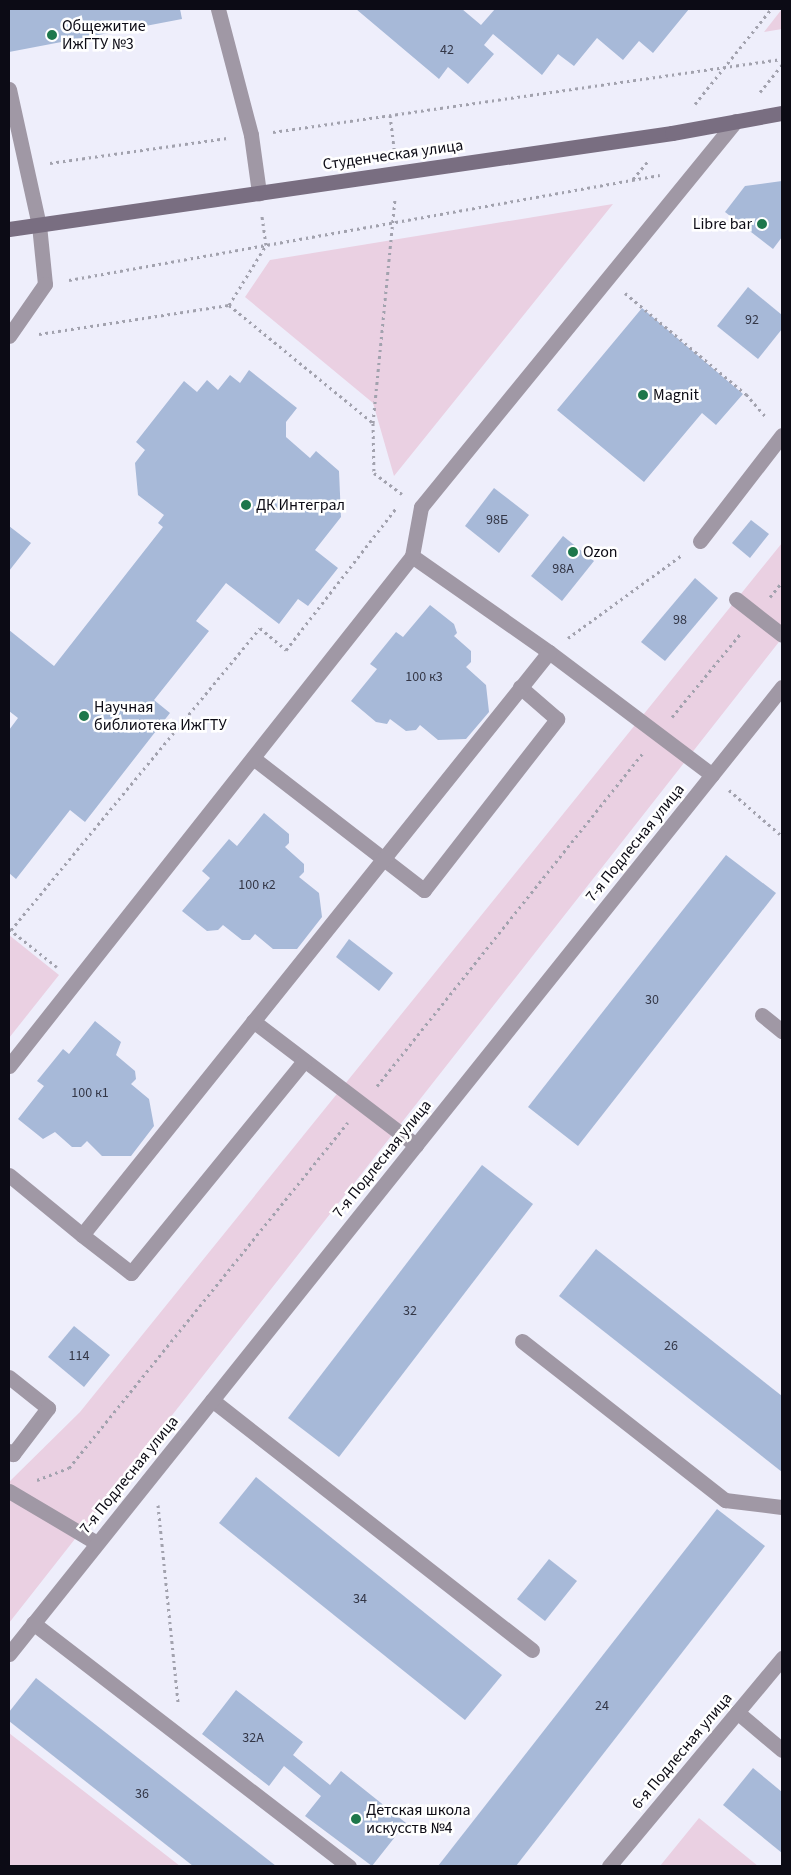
<!DOCTYPE html>
<meta charset="utf-8">
<style>
body{margin:0}
#map{position:relative;width:791px;height:1875px;overflow:hidden;background:#eeeefb;font-family:"Source Sans 3",sans-serif}
div>[style]{position:absolute}
[style*='--x']{left:calc(var(--x)*1px);top:calc(var(--y)*1px);width:calc(var(--w)*1px);rotate:calc(var(--a)*1deg)}
.green>*{inset:0;background:#ead0e2}
.building>*{inset:0;background:#a7b9d8}
.path>*{height:3px;margin-top:-1.5px;transform-origin:0;background:repeating-linear-gradient(90deg,#a2a2ae 0 2.5px,transparent 0 6.5px)}
.lane>*{height:15px;margin:-7.5px;padding:0 7.5px;transform-origin:7.5px;border-radius:7.5px;background:#a098a5}
.street>*{height:15px;margin:-7.5px;padding:0 7.5px;transform-origin:7.5px;border-radius:7.5px;background:#a098a5}
.secondary>*{height:15px;margin:-7.5px;padding:0 7.5px;transform-origin:7.5px;border-radius:7.5px;background:#796e81}
.dots>*{width:14px;height:14px;translate:-50% -50%;box-sizing:border-box;border:2px solid #fff;border-radius:50%}
span{translate:-50% -50%;white-space:nowrap;text-align:center;line-height:1.15;-webkit-text-stroke:5px #fff;paint-order:stroke}
.number-label{font-size:14px;color:#333646}
.number-label span{-webkit-text-stroke-width:0}
.poi-label{font-size:16px;color:#0c0b15}
.left{translate:0 -50%;text-align:left}
.right{translate:-100% -50%;text-align:right}
.street-label{font-size:16px;color:#0c0b15}
.frame{position:absolute;inset:0;border:10px solid #0c0b15;pointer-events:none}
</style>
<div id="map">
<div class="green">
<i style="clip-path:polygon(782px 9px,782px 29px,764px 32px)"></i>
<i style="clip-path:polygon(613px 204px,394px 476px,373px 403px,245px 297px,270px 260px)"></i>
<i style="clip-path:polygon(782px 543px,782px 638px,9px 1623px,9px 1482px,80px 1412px)"></i>
<i style="clip-path:polygon(9px 935px,59px 975px,9px 1038px)"></i>
<i style="clip-path:polygon(9px 1733px,180px 1866px,9px 1866px)"></i>
<i style="clip-path:polygon(699px 1818px,758px 1866px,660px 1866px)"></i>
</div>
<div class="building">
<i style="clip-path:polygon(9px 9px,180px 9px,182px 19px,9px 52px)"></i>
<i style="clip-path:polygon(356px 9px,462px 9px,481px 25px,495px 9px,689px 9px,653px 53px,639px 41px,623px 60px,597px 38px,574px 66px,558px 54px,542px 75px,493px 34px,484px 45px,494px 54px,468px 84px,448px 67px,439px 79px)"></i>
<i style="clip-path:polygon(782px 181px,782px 237px,773px 249px,725px 212px,745px 186px)"></i>
<i style="clip-path:polygon(748px 287px,782px 315px,782px 329px,758px 359px,717px 326px)"></i>
<i style="clip-path:polygon(642px 308px,743px 394px,716px 425px,702px 413px,644px 482px,557px 410px)"></i>
<i style="clip-path:polygon(249px 370px,297px 408px,286px 422px,286px 437px,310px 458px,316px 451px,339px 471px,341px 517px,315px 550px,338px 568px,308px 606px,298px 599px,279px 624px,226px 583px,196px 621px,209px 631px,154px 700px,170px 713px,85px 822px,70px 810px,16px 879px,9px 873px,9px 730px,18px 718px,9px 711px,9px 630px,54px 666px,163px 527px,158px 523px,164px 515px,138px 495px,135px 463px,145px 450px,136px 442px,184px 381px,197px 392px,207px 380px,218px 390px,230px 375px,240px 383px)"></i>
<i style="clip-path:polygon(494px 488px,529px 515px,499px 553px,465px 526px)"></i>
<i style="clip-path:polygon(751px 520px,769px 534px,750px 558px,732px 543px)"></i>
<i style="clip-path:polygon(9px 526px,31px 543px,9px 571px)"></i>
<i style="clip-path:polygon(563px 536px,594px 561px,562px 601px,531px 576px)"></i>
<i style="clip-path:polygon(695px 578px,718px 598px,665px 661px,641px 642px)"></i>
<i style="clip-path:polygon(430px 605px,454px 624px,457px 633px,454px 636px,471px 651px,471px 662px,466px 667px,486px 685px,489px 712px,466px 739px,438px 740px,420px 725px,416px 730px,406px 731px,390px 719px,387px 724px,376px 722px,351px 701px,377px 669px,370px 664px,396px 632px,403px 637px)"></i>
<i style="clip-path:polygon(264px 813px,289px 834px,289px 843px,285px 847px,304px 864px,304px 872px,299px 877px,319px 893px,322px 917px,297px 949px,273px 949px,255px 934px,250px 940px,242px 940px,223px 925px,218px 930px,207px 931px,182px 911px,210px 878px,202px 871px,229px 839px,237px 846px)"></i>
<i style="clip-path:polygon(726px 855px,776px 893px,578px 1146px,528px 1107px)"></i>
<i style="clip-path:polygon(349px 939px,393px 973px,379px 991px,336px 957px)"></i>
<i style="clip-path:polygon(95px 1021px,121px 1042px,116px 1055px,135px 1071px,136px 1079px,131px 1084px,149px 1099px,154px 1126px,131px 1156px,102px 1156px,87px 1141px,81px 1147px,72px 1147px,55px 1132px,43px 1139px,18px 1119px,44px 1086px,37px 1081px,63px 1049px,69px 1054px)"></i>
<i style="clip-path:polygon(482px 1165px,533px 1204px,339px 1457px,288px 1418px)"></i>
<i style="clip-path:polygon(596px 1249px,782px 1396px,782px 1472px,559px 1296px)"></i>
<i style="clip-path:polygon(74px 1326px,110px 1355px,84px 1387px,48px 1357px)"></i>
<i style="clip-path:polygon(256px 1477px,502px 1675px,465px 1720px,219px 1523px)"></i>
<i style="clip-path:polygon(717px 1509px,765px 1546px,516px 1866px,438px 1866px)"></i>
<i style="clip-path:polygon(549px 1559px,577px 1581px,545px 1621px,517px 1599px)"></i>
<i style="clip-path:polygon(36px 1678px,276px 1866px,193px 1866px,9px 1721px,9px 1712px)"></i>
<i style="clip-path:polygon(236px 1690px,303px 1742px,293px 1755px,330px 1785px,341px 1771px,406px 1823px,372px 1866px,305px 1816px,321px 1796px,284px 1766px,269px 1786px,202px 1734px)"></i>
<i style="clip-path:polygon(753px 1768px,782px 1792px,782px 1853px,723px 1805px)"></i>
</div>
<div class="path">
<i style="--x:760;--y:92;--w:35;--a:-51"></i>
<i style="--x:695;--y:104;--w:122;--a:-51.3"></i>
<i style="--x:390;--y:115;--w:34;--a:83"></i>
<i style="--x:273;--y:132;--w:514;--a:-8.16"></i>
<i style="--x:50;--y:163;--w:179;--a:-8"></i>
<i style="--x:633;--y:179;--w:23;--a:-50"></i>
<i style="--x:69;--y:280;--w:600;--a:-10.07"></i>
<i style="--x:625;--y:293;--w:158;--a:39.9"></i>
<i style="--x:746;--y:394;--w:30;--a:49"></i>
<i style="--x:229;--y:305;--w:70;--a:-58.3"></i>
<i style="--x:266;--y:245;--w:29;--a:-98"></i>
<i style="--x:39;--y:334;--w:192;--a:-8.7"></i>
<i style="--x:229;--y:305;--w:186;--a:39.3"></i>
<i style="--x:373;--y:423;--w:50;--a:88.9"></i>
<i style="--x:374;--y:473;--w:35;--a:37"></i>
<i style="--x:373;--y:423;--w:226;--a:-84.4"></i>
<i style="--x:770;--y:597;--w:19;--a:-51"></i>
<i style="--x:568;--y:638;--w:141;--a:-36.1"></i>
<i style="--x:672;--y:717;--w:109;--a:-50.6"></i>
<i style="--x:729;--y:790;--w:70;--a:41"></i>
<i style="--x:9;--y:929;--w:61;--a:38.4"></i>
<i style="--x:11;--y:930;--w:391;--a:-50.5"></i>
<i style="--x:260;--y:628;--w:34;--a:40"></i>
<i style="--x:286;--y:650;--w:180;--a:-52.2"></i>
<i style="--x:377;--y:1086;--w:426;--a:-51.4"></i>
<i style="--x:37;--y:1480;--w:34;--a:-21"></i>
<i style="--x:69;--y:1468;--w:444;--a:-51.1"></i>
<i style="--x:158;--y:1505;--w:199;--a:84.2"></i>
</div>
<div class="lane">
<i style="--x:218;--y:9;--w:130;--a:75.3"></i>
<i style="--x:251;--y:135;--w:59;--a:82.1"></i>
<i style="--x:9;--y:89;--w:139;--a:77.6"></i>
<i style="--x:39;--y:225;--w:59;--a:84.2"></i>
<i style="--x:45;--y:284;--w:63;--a:124.7"></i>
<i style="--x:700;--y:541;--w:134;--a:-52.3"></i>
<i style="--x:412;--y:556;--w:167;--a:35"></i>
<i style="--x:549;--y:652;--w:204;--a:37"></i>
<i style="--x:736;--y:599;--w:58;--a:38"></i>
<i style="--x:253;--y:758;--w:216;--a:37.7"></i>
<i style="--x:424;--y:890;--w:217;--a:-52.1"></i>
<i style="--x:557;--y:719;--w:49;--a:-139.1"></i>
<i style="--x:762;--y:1015;--w:26;--a:39"></i>
<i style="--x:253;--y:1021;--w:205;--a:37.3"></i>
<i style="--x:9;--y:1066;--w:650;--a:-51.68"></i>
<i style="--x:412;--y:556;--w:50;--a:-79.6"></i>
<i style="--x:421;--y:507;--w:498;--a:-50.8"></i>
<i style="--x:9;--y:1175;--w:94;--a:39.4"></i>
<i style="--x:82;--y:1235;--w:747;--a:-51.3"></i>
<i style="--x:82;--y:1235;--w:62;--a:37.8"></i>
<i style="--x:131;--y:1273;--w:274;--a:-50.8"></i>
<i style="--x:522;--y:1341;--w:258;--a:38.1"></i>
<i style="--x:725;--y:1500;--w:57;--a:7"></i>
<i style="--x:9;--y:1377;--w:50;--a:38.5"></i>
<i style="--x:48;--y:1408;--w:58;--a:127.3"></i>
<i style="--x:13;--y:1454;--w:5;--a:-143"></i>
<i style="--x:212;--y:1400;--w:406;--a:38"></i>
<i style="--x:9;--y:1491;--w:102;--a:30.6"></i>
<i style="--x:33;--y:1623;--w:399;--a:37.6"></i>
<i style="--x:737;--y:1712;--w:59;--a:40.2"></i>
</div>
<div class="street">
<i style="--x:9;--y:1654;--w:1238;--a:-51.36"></i>
<i style="--x:609;--y:1866;--w:271;--a:-50.2"></i>
</div>
<div class="secondary">
<i style="--x:9;--y:229;--w:670;--a:-8.24"></i>
<i style="--x:672;--y:133;--w:112;--a:-10.3"></i>
</div>
<div class="dots">
<i style="left:52px;top:35px;background:#1e774b"></i>
<i style="left:762px;top:224px;background:#1e774b"></i>
<i style="left:643px;top:395px;background:#1e774b"></i>
<i style="left:246px;top:505px;background:#1e774b"></i>
<i style="left:573px;top:552px;background:#1e774b"></i>
<i style="left:84px;top:716px;background:#1e774b"></i>
<i style="left:356px;top:1819px;background:#1e774b"></i>
</div>
<div class="number-label">
<span style="left:447px;top:50px">42</span>
<span style="left:752px;top:320px">92</span>
<span style="left:497px;top:520px">98Б</span>
<span style="left:563px;top:569px">98А</span>
<span style="left:680px;top:620px">98</span>
<span style="left:424px;top:677px">100 к3</span>
<span style="left:257px;top:885px">100 к2</span>
<span style="left:652px;top:1000px">30</span>
<span style="left:90px;top:1093px">100 к1</span>
<span style="left:410px;top:1311px">32</span>
<span style="left:671px;top:1346px">26</span>
<span style="left:79px;top:1356px">114</span>
<span style="left:360px;top:1599px">34</span>
<span style="left:602px;top:1706px">24</span>
<span style="left:253px;top:1738px">32А</span>
<span style="left:142px;top:1794px">36</span>
</div>
<div class="poi-label">
<span class="left" style="left:62px;top:35px">Общежитие<br>ИжГТУ №3</span>
<span class="right" style="left:752px;top:224px">Libre bar</span>
<span class="left" style="left:653px;top:395px">Magnit</span>
<span class="left" style="left:256px;top:505px">ДК Интеграл</span>
<span class="left" style="left:583px;top:552px">Ozon</span>
<span class="left" style="left:94px;top:716px">Научная<br>библиотека ИжГТУ</span>
<span class="left" style="left:366px;top:1819px">Детская школа<br>искусств №4</span>
</div>
<div class="street-label">
<span style="left:393px;top:155px;rotate:-8deg">Студенческая улица</span>
<span style="left:635px;top:843px;rotate:-51deg">7-я Подлесная улица</span>
<span style="left:382px;top:1159px;rotate:-51deg">7-я Подлесная улица</span>
<span style="left:129px;top:1475px;rotate:-51deg">7-я Подлесная улица</span>
<span style="left:682px;top:1751px;rotate:-50deg">6-я Подлесная улица</span>
</div>
<div class="frame"></div>
</div>
